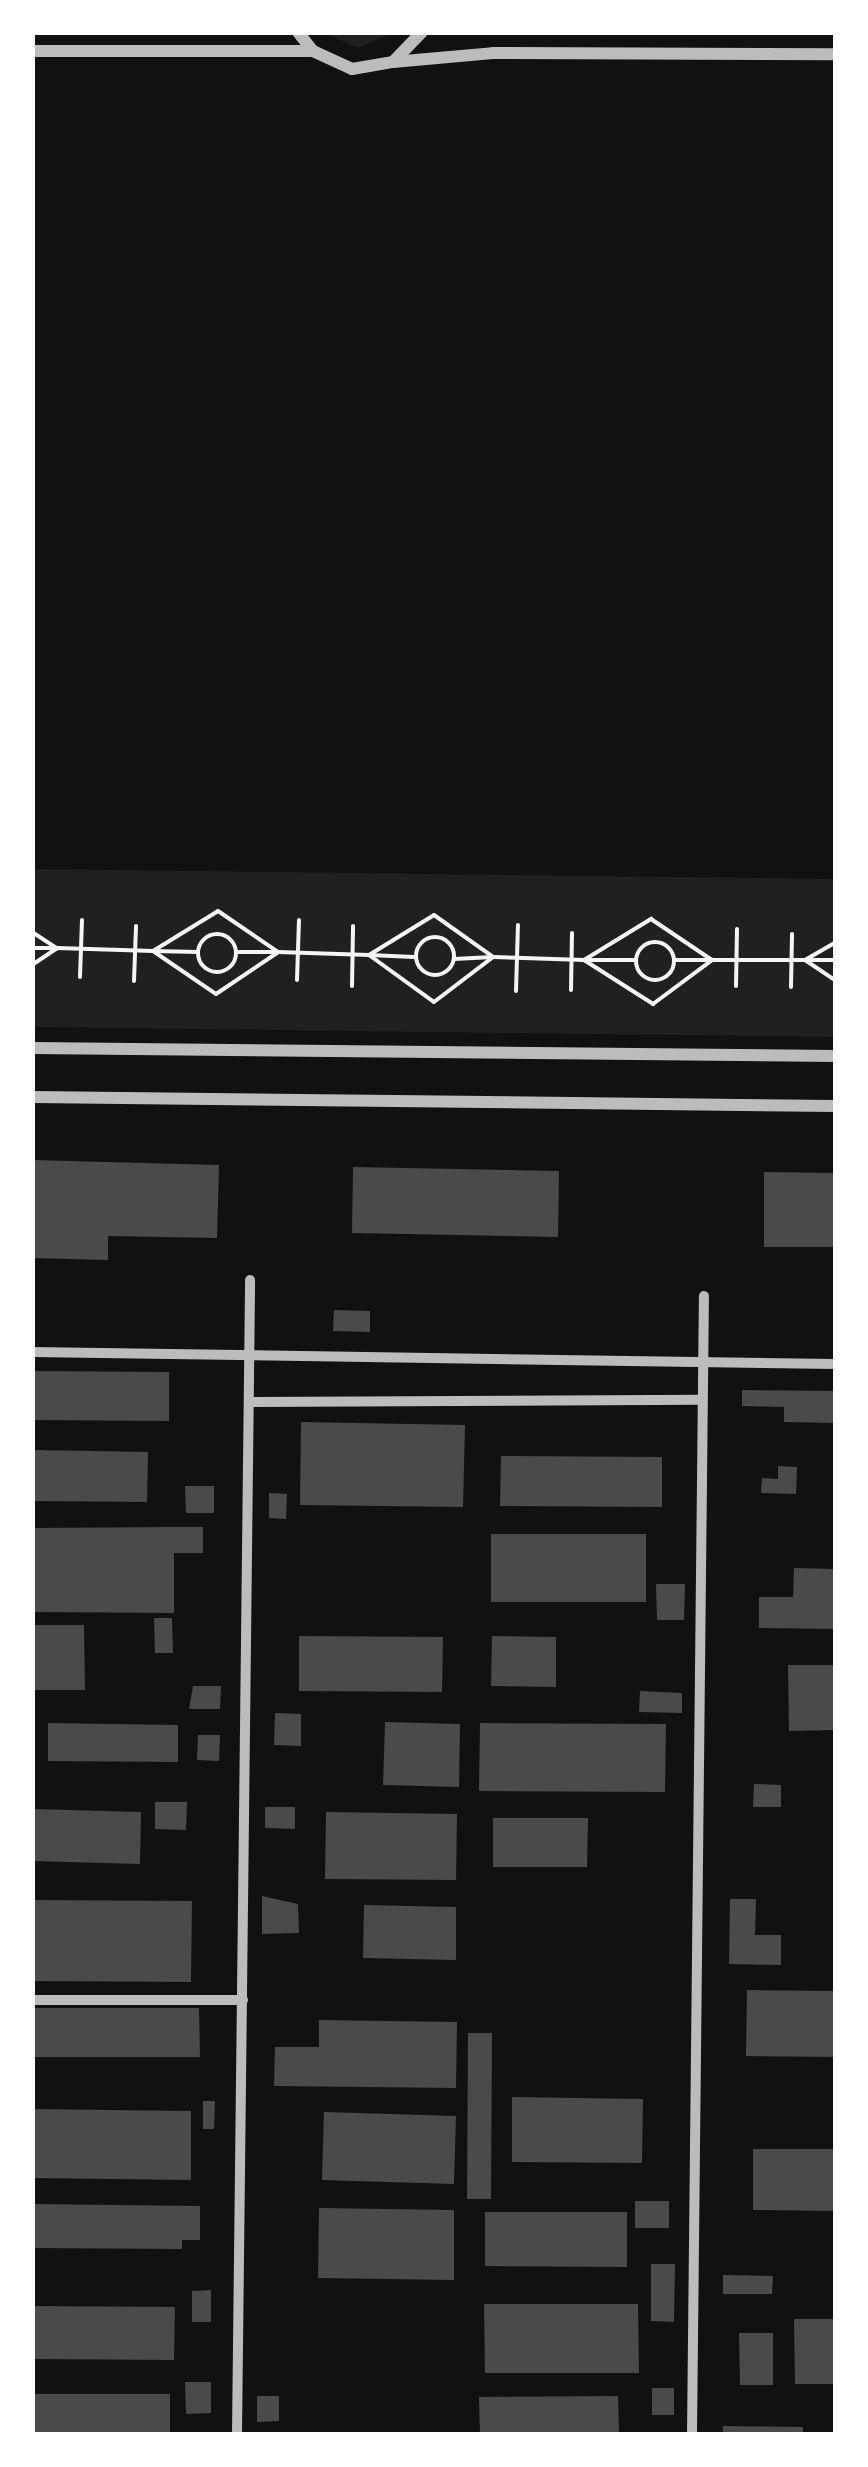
<!DOCTYPE html>
<style>
body{margin:0}
#map{position:relative;width:868px;height:2467px;overflow:hidden;background:#111;font-family:Poppins,sans-serif}
div>[style]{position:absolute}
[style*='--x']{left:calc(var(--x)*1px);top:calc(var(--y)*1px);width:calc(var(--w)*1px);rotate:calc(var(--a)*1deg)}
.green>*{inset:0;background:#202020}
.building>*{inset:0;background:#4a4a4a}
.path>*{height:4px;margin:-2px;padding:0 2px;transform-origin:2px;border-radius:2px;background:#f5f5f5}
.path>.ring{margin:-2px;padding:0;box-sizing:content-box;background:none;border:4px solid #f5f5f5;border-radius:50%}
.minor>*{height:10px;margin:-5px;padding:0 5px;transform-origin:5px;border-radius:5px;background:#bcbcbc}
.tertiary>*{height:12px;margin:-6px;padding:0 6px;transform-origin:6px;border-radius:6px;background:#bcbcbc}
span{translate:-50% -50%;white-space:nowrap;text-align:center;line-height:1.15;-webkit-text-stroke:8px #fff;paint-order:stroke}
.frame{position:absolute;inset:0;border:35px solid #fff;pointer-events:none}
</style>
<div id="map">
<div class="green">
<i style="clip-path:polygon(325px 33px,392px 33px,358px 48px)"></i>
<i style="clip-path:polygon(33px 869px,835px 879px,835px 1037px,33px 1027px)"></i>
</div>
<div class="building">
<i style="clip-path:polygon(32px 1160px,219px 1165px,217px 1238px,108px 1236px,108px 1260px,32px 1258px)"></i>
<i style="clip-path:polygon(353px 1167px,559px 1171px,558px 1237px,352px 1233px)"></i>
<i style="clip-path:polygon(764px 1172px,836px 1173px,836px 1247px,764px 1247px)"></i>
<i style="clip-path:polygon(334px 1310px,370px 1311px,370px 1332px,333px 1331px)"></i>
<i style="clip-path:polygon(32px 1371px,169px 1372px,169px 1421px,32px 1420px)"></i>
<i style="clip-path:polygon(742px 1390px,836px 1391px,836px 1423px,784px 1422px,784px 1407px,742px 1406px)"></i>
<i style="clip-path:polygon(301px 1422px,465px 1425px,463px 1507px,300px 1505px)"></i>
<i style="clip-path:polygon(35px 1450px,148px 1452px,147px 1502px,35px 1501px)"></i>
<i style="clip-path:polygon(501px 1456px,662px 1457px,662px 1507px,500px 1506px)"></i>
<i style="clip-path:polygon(778px 1466px,797px 1467px,796px 1494px,761px 1493px,762px 1478px,778px 1479px)"></i>
<i style="clip-path:polygon(185px 1486px,214px 1486px,214px 1513px,186px 1513px)"></i>
<i style="clip-path:polygon(269px 1493px,287px 1494px,286px 1519px,269px 1518px)"></i>
<i style="clip-path:polygon(174px 1527px,203px 1527px,203px 1553px,174px 1553px,174px 1613px,32px 1612px,32px 1528px)"></i>
<i style="clip-path:polygon(491px 1534px,646px 1534px,646px 1602px,491px 1602px)"></i>
<i style="clip-path:polygon(794px 1568px,836px 1569px,836px 1629px,759px 1628px,759px 1597px,793px 1597px)"></i>
<i style="clip-path:polygon(656px 1584px,685px 1584px,684px 1620px,657px 1620px)"></i>
<i style="clip-path:polygon(154px 1618px,172px 1618px,173px 1653px,155px 1653px)"></i>
<i style="clip-path:polygon(32px 1625px,84px 1625px,85px 1690px,32px 1690px)"></i>
<i style="clip-path:polygon(299px 1636px,443px 1637px,442px 1692px,299px 1691px)"></i>
<i style="clip-path:polygon(492px 1636px,556px 1637px,556px 1687px,491px 1686px)"></i>
<i style="clip-path:polygon(788px 1665px,836px 1665px,836px 1730px,789px 1731px)"></i>
<i style="clip-path:polygon(193px 1686px,221px 1686px,220px 1709px,189px 1709px)"></i>
<i style="clip-path:polygon(640px 1691px,682px 1693px,682px 1713px,639px 1712px)"></i>
<i style="clip-path:polygon(275px 1713px,301px 1714px,301px 1746px,274px 1745px)"></i>
<i style="clip-path:polygon(385px 1722px,460px 1724px,459px 1787px,383px 1785px)"></i>
<i style="clip-path:polygon(48px 1723px,178px 1725px,178px 1762px,48px 1761px)"></i>
<i style="clip-path:polygon(480px 1723px,666px 1724px,665px 1792px,479px 1791px)"></i>
<i style="clip-path:polygon(198px 1735px,220px 1735px,219px 1761px,197px 1760px)"></i>
<i style="clip-path:polygon(754px 1784px,781px 1785px,781px 1807px,753px 1807px)"></i>
<i style="clip-path:polygon(155px 1802px,187px 1802px,186px 1830px,155px 1829px)"></i>
<i style="clip-path:polygon(265px 1807px,295px 1807px,295px 1829px,265px 1828px)"></i>
<i style="clip-path:polygon(32px 1809px,141px 1812px,140px 1864px,32px 1861px)"></i>
<i style="clip-path:polygon(326px 1812px,457px 1814px,456px 1880px,325px 1879px)"></i>
<i style="clip-path:polygon(493px 1818px,588px 1818px,587px 1867px,493px 1867px)"></i>
<i style="clip-path:polygon(262px 1896px,298px 1904px,299px 1933px,262px 1934px)"></i>
<i style="clip-path:polygon(730px 1899px,756px 1899px,755px 1935px,781px 1935px,781px 1965px,729px 1964px)"></i>
<i style="clip-path:polygon(32px 1900px,192px 1901px,191px 1982px,32px 1981px)"></i>
<i style="clip-path:polygon(364px 1905px,456px 1907px,456px 1960px,363px 1958px)"></i>
<i style="clip-path:polygon(747px 1990px,836px 1991px,836px 2057px,746px 2056px)"></i>
<i style="clip-path:polygon(32px 2008px,199px 2008px,200px 2057px,32px 2057px)"></i>
<i style="clip-path:polygon(319px 2020px,457px 2022px,456px 2088px,274px 2086px,275px 2047px,319px 2047px)"></i>
<i style="clip-path:polygon(468px 2033px,492px 2033px,491px 2199px,467px 2199px)"></i>
<i style="clip-path:polygon(512px 2097px,643px 2099px,642px 2163px,512px 2162px)"></i>
<i style="clip-path:polygon(203px 2101px,215px 2101px,214px 2129px,203px 2129px)"></i>
<i style="clip-path:polygon(32px 2109px,191px 2111px,191px 2180px,32px 2178px)"></i>
<i style="clip-path:polygon(324px 2112px,456px 2116px,454px 2184px,322px 2180px)"></i>
<i style="clip-path:polygon(753px 2149px,836px 2149px,836px 2211px,753px 2210px)"></i>
<i style="clip-path:polygon(635px 2201px,669px 2201px,669px 2228px,635px 2228px)"></i>
<i style="clip-path:polygon(32px 2204px,200px 2206px,200px 2240px,182px 2240px,182px 2249px,32px 2248px)"></i>
<i style="clip-path:polygon(319px 2208px,454px 2210px,454px 2280px,318px 2278px)"></i>
<i style="clip-path:polygon(485px 2212px,627px 2212px,627px 2267px,485px 2266px)"></i>
<i style="clip-path:polygon(651px 2264px,675px 2264px,674px 2322px,651px 2321px)"></i>
<i style="clip-path:polygon(723px 2275px,773px 2276px,772px 2294px,723px 2294px)"></i>
<i style="clip-path:polygon(211px 2290px,211px 2322px,192px 2322px,192px 2291px)"></i>
<i style="clip-path:polygon(484px 2304px,638px 2304px,639px 2373px,485px 2373px)"></i>
<i style="clip-path:polygon(32px 2306px,175px 2307px,174px 2360px,32px 2359px)"></i>
<i style="clip-path:polygon(794px 2319px,836px 2319px,836px 2384px,795px 2384px)"></i>
<i style="clip-path:polygon(739px 2333px,773px 2333px,773px 2385px,740px 2385px)"></i>
<i style="clip-path:polygon(185px 2382px,211px 2382px,211px 2413px,186px 2414px)"></i>
<i style="clip-path:polygon(652px 2388px,674px 2388px,674px 2415px,652px 2415px)"></i>
<i style="clip-path:polygon(32px 2394px,170px 2394px,170px 2434px,32px 2434px)"></i>
<i style="clip-path:polygon(257px 2396px,279px 2396px,279px 2421px,257px 2422px)"></i>
<i style="clip-path:polygon(618px 2396px,619px 2434px,480px 2434px,479px 2397px)"></i>
<i style="clip-path:polygon(723px 2426px,803px 2427px,803px 2434px,723px 2434px)"></i>
</div>
<div class="path">
<i style="--x:32;--y:932;--w:30;--a:33"></i>
<i style="--x:57;--y:948;--w:96;--a:1.8"></i>
<i style="--x:153;--y:951;--w:76;--a:-31.6"></i>
<i style="--x:218;--y:911;--w:73;--a:34.3"></i>
<i style="--x:278;--y:952;--w:91;--a:1.9"></i>
<i style="--x:369;--y:955;--w:76;--a:-31.6"></i>
<i style="--x:434;--y:915;--w:72;--a:35.4"></i>
<i style="--x:493;--y:957;--w:91;--a:1.9"></i>
<i style="--x:584;--y:960;--w:79;--a:-31.5"></i>
<i style="--x:651;--y:919;--w:73;--a:33.9"></i>
<i style="--x:712;--y:960;--w:93;--a:0"></i>
<i style="--x:805;--y:960;--w:36;--a:-30"></i>
<i class="ring" style="left:198px;top:934px;width:34px;height:34px"></i>
<i class="ring" style="left:416px;top:937px;width:34px;height:34px"></i>
<i class="ring" style="left:636px;top:942px;width:34px;height:34px"></i>
<i style="--x:32;--y:948;--w:25;--a:0"></i>
<i style="--x:153;--y:951;--w:76;--a:34.3"></i>
<i style="--x:216;--y:994;--w:73;--a:-33.9"></i>
<i style="--x:153;--y:951;--w:45;--a:1.3"></i>
<i style="--x:237;--y:952;--w:40;--a:0"></i>
<i style="--x:369;--y:955;--w:80;--a:35.9"></i>
<i style="--x:434;--y:1002;--w:74;--a:-37.3"></i>
<i style="--x:369;--y:955;--w:45;--a:2.5"></i>
<i style="--x:454;--y:959;--w:39;--a:-3"></i>
<i style="--x:584;--y:960;--w:82;--a:32.5"></i>
<i style="--x:653;--y:1004;--w:74;--a:-36.7"></i>
<i style="--x:584;--y:960;--w:51;--a:0"></i>
<i style="--x:674;--y:960;--w:35;--a:0"></i>
<i style="--x:805;--y:960;--w:37;--a:34"></i>
<i style="--x:805;--y:960;--w:31;--a:0"></i>
<i style="--x:32;--y:965;--w:30;--a:-34"></i>
<i style="--x:80;--y:977;--w:57;--a:-88"></i>
<i style="--x:297;--y:980;--w:60;--a:-88.1"></i>
<i style="--x:134;--y:981;--w:55;--a:-87.9"></i>
<i style="--x:352;--y:986;--w:60;--a:-89"></i>
<i style="--x:736;--y:986;--w:57;--a:-89"></i>
<i style="--x:791;--y:987;--w:53;--a:-88.9"></i>
<i style="--x:571;--y:990;--w:57;--a:-89"></i>
<i style="--x:516;--y:991;--w:66;--a:-88.3"></i>
</div>
<div class="minor">
<i style="--x:32;--y:1352;--w:804;--a:0.86"></i>
<i style="--x:249;--y:1402;--w:453;--a:-0.3"></i>
<i style="--x:32;--y:2000;--w:211;--a:0"></i>
<i style="--x:237;--y:2434;--w:1154;--a:-89.35"></i>
<i style="--x:692;--y:2434;--w:1138;--a:-89.4"></i>
</div>
<div class="tertiary">
<i style="--x:298;--y:32;--w:24;--a:52"></i>
<i style="--x:313;--y:51;--w:43;--a:24.8"></i>
<i style="--x:352;--y:69;--w:42;--a:-9.7"></i>
<i style="--x:393;--y:62;--w:42;--a:-46"></i>
<i style="--x:32;--y:51;--w:281;--a:0"></i>
<i style="--x:393;--y:62;--w:100;--a:-5.1"></i>
<i style="--x:493;--y:53;--w:343;--a:0.2"></i>
<i style="--x:32;--y:1048;--w:804;--a:0.57"></i>
<i style="--x:32;--y:1097;--w:804;--a:0.64"></i>
</div>
<div class="frame"></div>
</div>
